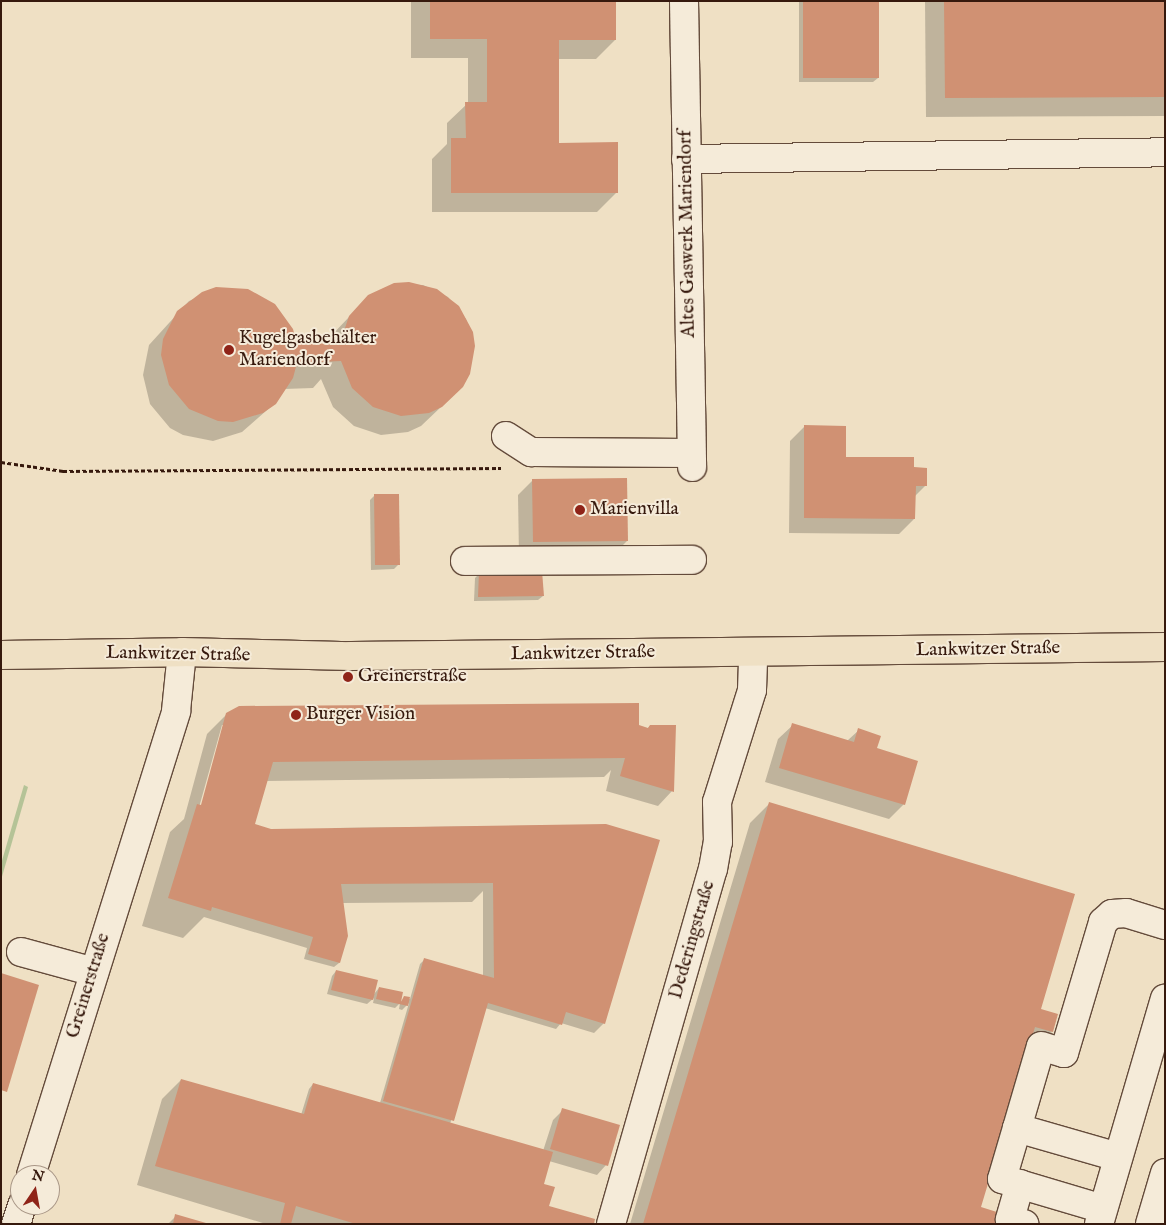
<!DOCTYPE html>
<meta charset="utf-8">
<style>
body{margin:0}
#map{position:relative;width:1166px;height:1225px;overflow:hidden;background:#efe0c4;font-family:"IM FELL English",serif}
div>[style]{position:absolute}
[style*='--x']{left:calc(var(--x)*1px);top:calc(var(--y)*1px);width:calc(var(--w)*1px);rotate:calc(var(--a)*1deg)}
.green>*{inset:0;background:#b5c397}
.shadow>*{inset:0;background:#0003}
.building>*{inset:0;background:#d09173}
.path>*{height:3px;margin-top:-1.5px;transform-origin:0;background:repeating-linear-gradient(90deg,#36190d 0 4px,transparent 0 6.5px)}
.roads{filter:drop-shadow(1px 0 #644b3b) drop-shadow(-1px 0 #644b3b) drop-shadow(0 1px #644b3b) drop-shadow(0 -1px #644b3b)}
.minor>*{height:28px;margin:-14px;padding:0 14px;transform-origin:14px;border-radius:14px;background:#f5ebd9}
.major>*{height:28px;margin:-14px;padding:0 14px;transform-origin:14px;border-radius:14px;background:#efe0c4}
.dots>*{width:14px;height:14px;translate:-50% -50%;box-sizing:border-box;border:2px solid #f5ebd9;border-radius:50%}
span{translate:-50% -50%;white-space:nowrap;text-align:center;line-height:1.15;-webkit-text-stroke:4px #f5ebd9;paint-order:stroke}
.street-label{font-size:19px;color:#36190d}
.poi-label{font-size:19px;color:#36190d}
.left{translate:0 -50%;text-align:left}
.frame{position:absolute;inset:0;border:2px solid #36190d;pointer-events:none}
.north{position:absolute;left:10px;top:1165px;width:50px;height:50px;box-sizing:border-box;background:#f5ebd9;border:1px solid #a99787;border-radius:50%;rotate:12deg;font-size:14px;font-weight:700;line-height:20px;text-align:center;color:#36190d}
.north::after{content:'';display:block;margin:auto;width:18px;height:22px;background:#8f2418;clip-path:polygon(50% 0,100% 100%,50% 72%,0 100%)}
</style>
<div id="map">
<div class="green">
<i style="clip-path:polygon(24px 785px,28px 787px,1px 880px,1px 864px)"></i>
</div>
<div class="shadow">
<i style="clip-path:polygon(411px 1px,615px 1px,615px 40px,596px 59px,558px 59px,558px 144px,617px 192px,597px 212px,432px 212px,432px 159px,447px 144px,447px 123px,468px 103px,468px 58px,411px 58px)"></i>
<i style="clip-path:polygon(799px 1px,877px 1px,878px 78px,873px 82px,799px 82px)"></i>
<i style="clip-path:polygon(925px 1px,1165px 1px,1165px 116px,926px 117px)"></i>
<i style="clip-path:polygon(395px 284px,423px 285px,448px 297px,466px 319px,474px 346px,442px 406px,421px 426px,408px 432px,381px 435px,354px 426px,333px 407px,321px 379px,313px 388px,284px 389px,275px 403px,242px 432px,213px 441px,183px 435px,170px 428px,150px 404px,143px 375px,149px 345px,189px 301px,217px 289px,294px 349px,327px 345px,330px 337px,369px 296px)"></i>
<i style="clip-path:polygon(805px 426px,845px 458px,913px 469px,926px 485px,914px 497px,914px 519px,899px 534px,789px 533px,790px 441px)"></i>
<i style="clip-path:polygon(533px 480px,627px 541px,612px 556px,519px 556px,518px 495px)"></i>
<i style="clip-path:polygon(374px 496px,399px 564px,394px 569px,371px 570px,370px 500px)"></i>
<i style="clip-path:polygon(479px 574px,543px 596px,538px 600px,474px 601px,475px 578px)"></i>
<i style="clip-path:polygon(evenodd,227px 714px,647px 729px,650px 726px,672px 791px,658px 806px,606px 791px,611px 770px,604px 777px,266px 781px,253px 824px,271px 830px,332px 830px,334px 828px,606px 825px,604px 1023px,594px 1033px,561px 1023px,556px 1029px,485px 1008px,450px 1124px,543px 1151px,553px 1120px,563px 1110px,606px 1165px,597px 1175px,549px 1161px,543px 1183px,547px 1211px,592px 1224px,266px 1224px,137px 1185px,162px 1099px,181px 1080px,301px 1115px,309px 1089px,313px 1084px,380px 1103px,409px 1003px,402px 1010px,399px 1009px,400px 1003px,395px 1008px,373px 1003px,374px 998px,367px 1004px,327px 994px,332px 976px,336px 971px,374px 994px,379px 988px,400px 1003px,405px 997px,410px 999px,420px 964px,425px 959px,483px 976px,483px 891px,472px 902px,343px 903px,339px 963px,334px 967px,304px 959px,307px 948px,204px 917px,183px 938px,142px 926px,170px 832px,184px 819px,207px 734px,227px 714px,222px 725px,224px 725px,200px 811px,198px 811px,222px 725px)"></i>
<i style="clip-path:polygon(793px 725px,847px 741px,859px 730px,904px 804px,889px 819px,765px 782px,778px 739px)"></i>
<i style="clip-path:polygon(769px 804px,1039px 1010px,1052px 1032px,1032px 1051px,1027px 1049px,980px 1208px,995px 1224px,630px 1224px,750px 823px)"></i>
<i style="clip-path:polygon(176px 1216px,204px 1224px,168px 1224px)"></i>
</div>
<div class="building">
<i style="clip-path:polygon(430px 1px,616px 1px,616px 40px,559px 40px,559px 143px,618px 142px,618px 193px,451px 193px,451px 138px,466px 138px,465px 102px,487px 102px,487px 39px,430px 39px)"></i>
<i style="clip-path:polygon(803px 1px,879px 1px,879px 78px,803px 78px)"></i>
<i style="clip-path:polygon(944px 1px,1165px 1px,1165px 97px,945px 98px)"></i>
<i style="clip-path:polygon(409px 282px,437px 289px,459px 306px,473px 332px,475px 346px,470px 374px,463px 387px,442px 407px,429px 413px,401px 416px,373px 407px,352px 388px,341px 361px,297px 363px,293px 378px,276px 404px,263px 413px,233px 422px,218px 421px,189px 409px,169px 385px,161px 355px,163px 339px,177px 311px,202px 292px,216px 287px,248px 289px,275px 304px,293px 329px,297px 344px,340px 343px,349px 316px,368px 295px,394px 283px)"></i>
<i style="clip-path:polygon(804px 425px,846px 426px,846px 457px,914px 457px,914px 467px,927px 468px,927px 486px,916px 486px,915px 519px,804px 518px)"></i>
<i style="clip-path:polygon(627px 478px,628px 541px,533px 542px,532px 479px)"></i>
<i style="clip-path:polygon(374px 494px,399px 494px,400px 565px,375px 565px)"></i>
<i style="clip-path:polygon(542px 571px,544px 596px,478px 597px,479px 572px)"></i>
<i style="clip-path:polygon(639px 703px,639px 725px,648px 728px,650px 725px,676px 725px,674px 792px,620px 776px,625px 758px,273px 762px,255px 824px,271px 829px,606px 824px,660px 840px,605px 1024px,566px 1012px,562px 1025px,488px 1003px,454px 1121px,383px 1101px,424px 958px,494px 978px,493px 883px,341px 884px,348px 936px,340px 963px,308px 954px,313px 937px,212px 907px,211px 911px,168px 898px,197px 804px,201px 805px,226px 713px,239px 706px)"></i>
<i style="clip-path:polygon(792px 723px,854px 742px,858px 728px,881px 736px,877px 748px,918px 761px,905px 805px,779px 768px)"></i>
<i style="clip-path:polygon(769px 802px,1075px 894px,1041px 1009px,1058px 1014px,1053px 1032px,1035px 1027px,981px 1207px,1000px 1213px,996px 1224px,643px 1224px)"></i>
<i style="clip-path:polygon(336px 970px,378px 980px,373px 1000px,331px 990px)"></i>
<i style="clip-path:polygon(1px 973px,39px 985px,7px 1092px,1px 1090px)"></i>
<i style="clip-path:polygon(379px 987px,403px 992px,401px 1002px,404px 996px,410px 997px,408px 1006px,376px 999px)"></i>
<i style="clip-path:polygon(181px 1079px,304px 1114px,313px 1083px,553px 1152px,544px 1184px,555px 1187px,549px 1206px,595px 1219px,594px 1224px,356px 1224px,296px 1206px,291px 1224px,280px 1224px,285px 1203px,155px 1166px)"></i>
<i style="clip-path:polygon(562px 1108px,620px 1125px,608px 1166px,550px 1149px)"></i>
<i style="clip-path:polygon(175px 1214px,206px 1223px,206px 1224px,173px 1224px)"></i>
</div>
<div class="path">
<i style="--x:1;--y:462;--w:63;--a:8.3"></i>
<i style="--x:63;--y:471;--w:438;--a:-0.4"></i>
</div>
<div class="roads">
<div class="minor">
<i style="--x:684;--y:1;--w:466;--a:89"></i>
<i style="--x:686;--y:159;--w:479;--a:-0.8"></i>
<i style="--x:506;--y:436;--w:30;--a:33"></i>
<i style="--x:531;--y:452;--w:160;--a:0.4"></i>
<i style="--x:465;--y:561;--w:227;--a:-0.3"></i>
<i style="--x:21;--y:952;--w:76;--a:15.3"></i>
<i style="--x:1017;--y:1128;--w:53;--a:106.4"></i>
<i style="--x:1002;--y:1179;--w:105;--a:16.5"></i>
<i style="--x:1118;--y:1157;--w:105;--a:-164"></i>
<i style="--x:1017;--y:1128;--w:85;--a:-73.7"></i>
<i style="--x:1041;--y:1046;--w:24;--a:17"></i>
<i style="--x:1064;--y:1053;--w:137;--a:-73.4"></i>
<i style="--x:1103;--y:922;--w:12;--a:-42"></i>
<i style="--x:1112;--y:914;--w:14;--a:-4"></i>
<i style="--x:1126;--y:913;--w:41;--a:17.1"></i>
<i style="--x:31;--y:1175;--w:486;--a:-72.6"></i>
<i style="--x:176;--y:711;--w:59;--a:-84.2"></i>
<i style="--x:1020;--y:1184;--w:37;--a:106"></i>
<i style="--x:1010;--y:1220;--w:15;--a:16"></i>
<i style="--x:16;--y:1224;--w:20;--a:-72"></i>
<i style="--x:611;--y:1224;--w:369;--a:-74"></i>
<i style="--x:713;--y:869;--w:27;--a:-80"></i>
<i style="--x:718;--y:842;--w:40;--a:-91.4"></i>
<i style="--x:717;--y:802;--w:117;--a:-72.6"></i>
<i style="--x:752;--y:690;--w:37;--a:-88"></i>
<i style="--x:1099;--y:1224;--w:235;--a:-73.7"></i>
<i style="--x:1150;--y:1224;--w:53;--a:-73.6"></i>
</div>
<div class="major">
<i style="--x:1;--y:655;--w:181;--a:-0.9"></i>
<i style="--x:182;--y:652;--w:169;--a:1.4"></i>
<i style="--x:351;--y:656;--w:814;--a:-0.63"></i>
</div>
</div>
<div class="dots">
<i style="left:229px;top:350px;background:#8f2418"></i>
<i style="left:580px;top:510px;background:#8f2418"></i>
<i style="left:348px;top:677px;background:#8f2418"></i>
<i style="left:296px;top:715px;background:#8f2418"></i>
</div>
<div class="street-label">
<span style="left:688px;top:234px;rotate:-91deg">Altes Gaswerk Mariendorf</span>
<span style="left:988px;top:650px;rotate:-1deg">Lankwitzer Straße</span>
<span style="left:583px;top:654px;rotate:-1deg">Lankwitzer Straße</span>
<span style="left:178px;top:655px;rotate:1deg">Lankwitzer Straße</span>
<span style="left:693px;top:940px;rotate:-74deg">Dederingstraße</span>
<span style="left:89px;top:986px;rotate:-73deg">Greinerstraße</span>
</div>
<div class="poi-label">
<span class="left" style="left:239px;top:350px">Kugelgasbehälter<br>Mariendorf</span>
<span class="left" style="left:590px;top:510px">Marienvilla</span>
<span class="left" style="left:358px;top:677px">Greinerstraße</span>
<span class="left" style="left:306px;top:715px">Burger Vision</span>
</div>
<div class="frame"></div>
<div class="north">N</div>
</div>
